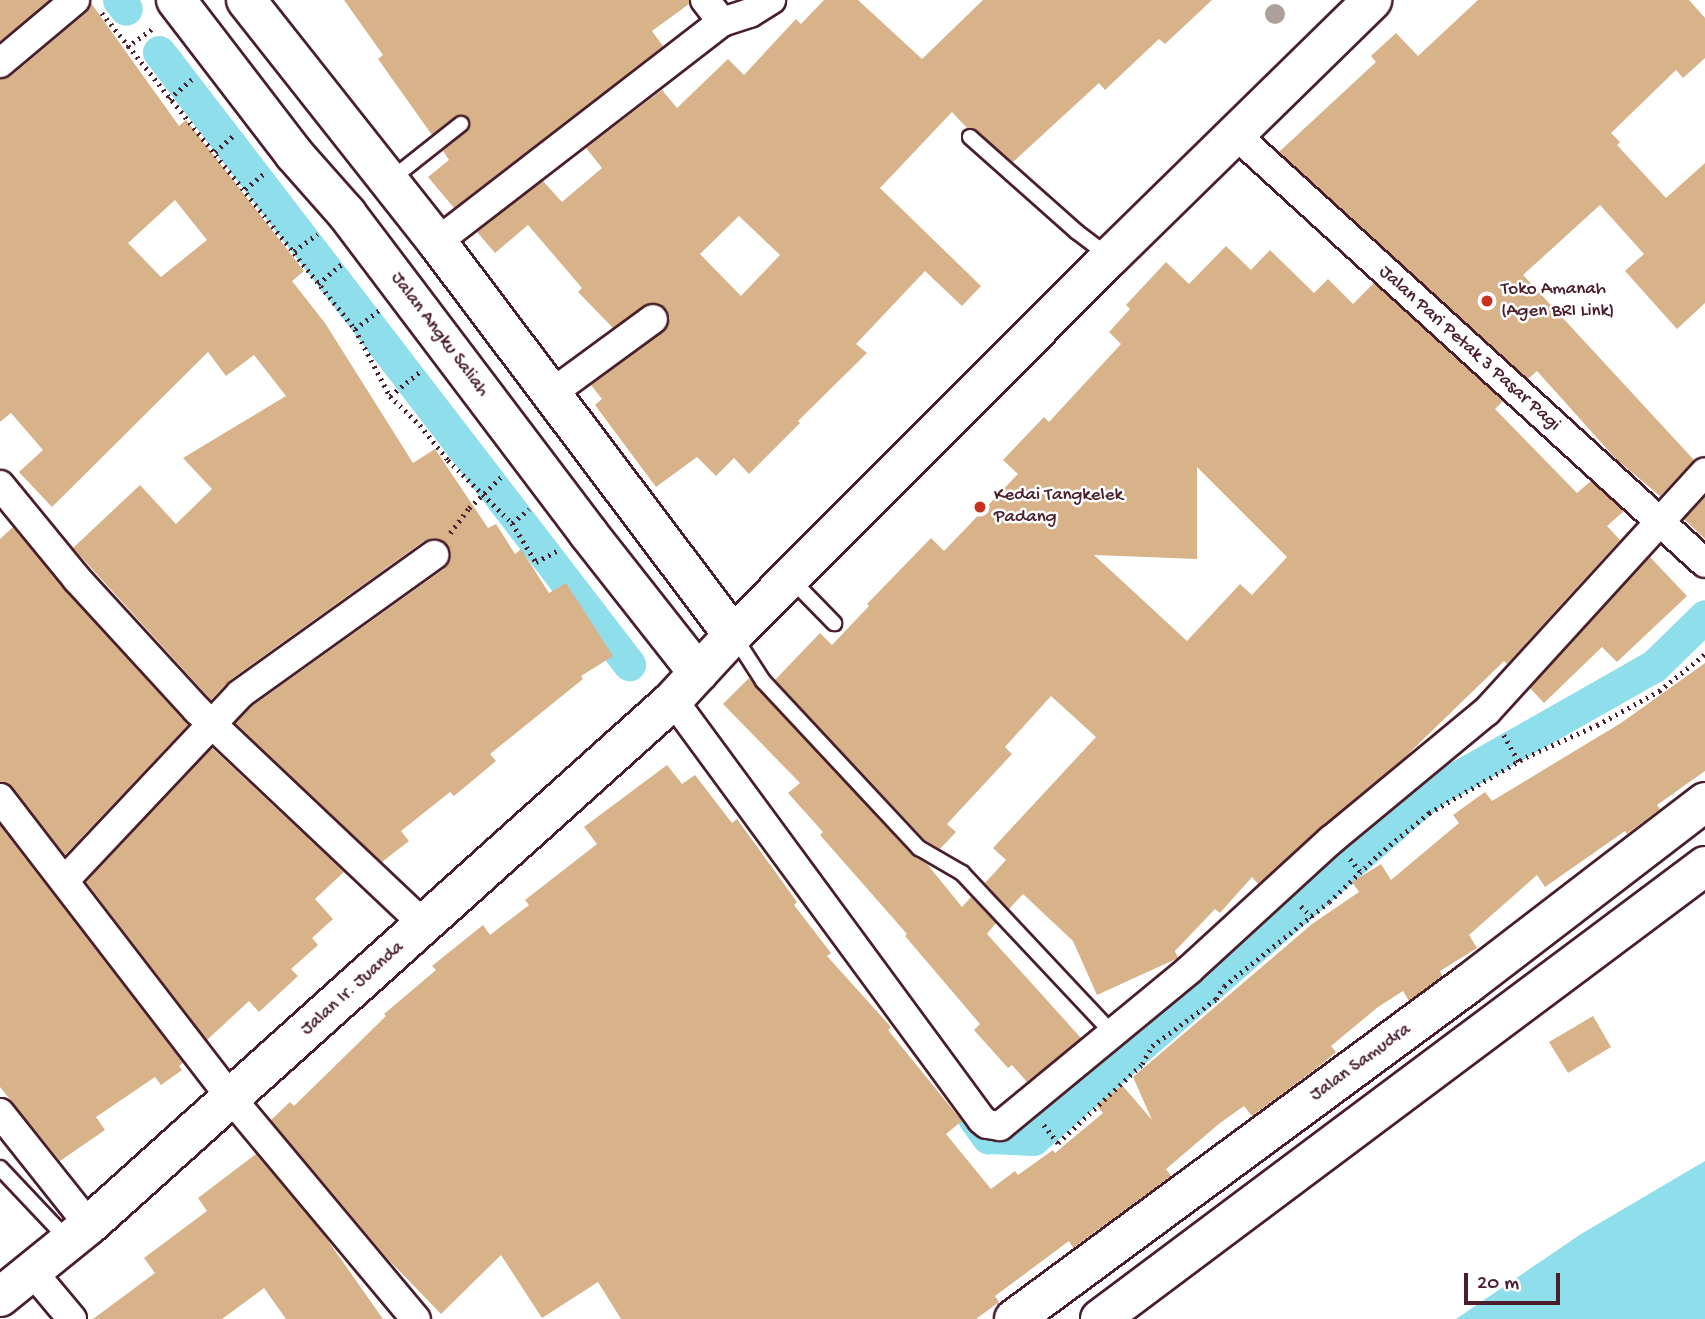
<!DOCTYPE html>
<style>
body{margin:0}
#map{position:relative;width:1705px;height:1319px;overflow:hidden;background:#fff;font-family:"Gochi Hand",sans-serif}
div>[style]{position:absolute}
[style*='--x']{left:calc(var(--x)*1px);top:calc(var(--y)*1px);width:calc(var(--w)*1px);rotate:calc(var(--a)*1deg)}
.water>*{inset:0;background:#8fdeeb}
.canal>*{height:33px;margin:-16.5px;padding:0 16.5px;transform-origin:16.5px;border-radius:16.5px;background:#8fdeeb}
.building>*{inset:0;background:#d8b289}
.path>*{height:4.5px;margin-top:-2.25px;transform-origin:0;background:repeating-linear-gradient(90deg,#4a1f2b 0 2px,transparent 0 7px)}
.roads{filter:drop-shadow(2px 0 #4a1f2b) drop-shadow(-2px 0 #4a1f2b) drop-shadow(0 2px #4a1f2b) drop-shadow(0 -2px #4a1f2b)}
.service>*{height:14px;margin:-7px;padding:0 7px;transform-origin:7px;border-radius:7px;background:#fff}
.minor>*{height:28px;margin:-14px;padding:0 14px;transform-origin:14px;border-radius:14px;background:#fff}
.secondary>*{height:38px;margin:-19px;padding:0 19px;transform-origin:19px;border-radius:19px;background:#fff}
.primary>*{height:38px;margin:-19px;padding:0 19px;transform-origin:19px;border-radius:19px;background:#fff}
.trees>*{width:20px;height:20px;margin:-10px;border-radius:50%;background:#ada09a}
.dots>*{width:19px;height:19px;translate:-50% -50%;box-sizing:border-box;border:4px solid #fff;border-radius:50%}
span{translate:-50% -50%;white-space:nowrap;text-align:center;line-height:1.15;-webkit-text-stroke:5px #fff;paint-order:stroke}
.poi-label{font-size:19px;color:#4a1f2b}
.left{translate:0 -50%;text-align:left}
.street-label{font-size:19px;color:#4a1f2b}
.scale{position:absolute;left:1464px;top:1273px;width:96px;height:32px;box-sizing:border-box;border:4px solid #4a1f2b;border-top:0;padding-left:9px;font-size:21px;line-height:24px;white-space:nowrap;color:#4a1f2b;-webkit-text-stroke:5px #fff;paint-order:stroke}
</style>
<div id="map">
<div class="water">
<i style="clip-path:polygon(1705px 1161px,1705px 1319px,1456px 1319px,1581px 1234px)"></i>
</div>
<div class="canal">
<i style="--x:119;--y:0;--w:11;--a:52"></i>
<i style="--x:159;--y:52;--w:772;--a:52.48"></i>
<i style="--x:974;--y:1118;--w:24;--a:54"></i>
<i style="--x:988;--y:1137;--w:45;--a:2.5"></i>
<i style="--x:1033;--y:1139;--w:527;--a:-41.07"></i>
<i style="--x:1430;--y:793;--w:257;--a:-29.6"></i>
<i style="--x:1654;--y:666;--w:71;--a:-44.4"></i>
</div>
<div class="building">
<i style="clip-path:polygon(0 0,49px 0,0 41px)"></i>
<i style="clip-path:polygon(344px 0,689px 0,689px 4px,652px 31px,663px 46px,454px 208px,428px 177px,449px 160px,443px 151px,467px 131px,469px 119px,464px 115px,456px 116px,432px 135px,378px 59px,383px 55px)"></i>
<i style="clip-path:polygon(evenodd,824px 0,858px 0,922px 59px,983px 0,1212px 0,1165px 44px,1159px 39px,1105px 90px,1099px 83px,1013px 162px,976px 130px,967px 128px,952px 112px,880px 188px,981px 286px,962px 306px,925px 271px,856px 344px,867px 353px,798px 421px,800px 423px,749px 474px,734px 458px,716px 476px,697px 457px,656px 487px,595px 405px,602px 399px,591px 385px,663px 332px,670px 318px,667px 310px,660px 304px,651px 303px,613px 328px,578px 292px,582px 288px,528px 225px,495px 253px,477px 232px,543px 181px,562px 202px,602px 168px,586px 148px,662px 90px,677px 108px,728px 59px,744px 75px,796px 19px,801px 24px,824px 0,739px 216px,780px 255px,741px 296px,700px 254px,739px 216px)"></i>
<i style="clip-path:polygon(1478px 0,1689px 0,1705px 18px,1705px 58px,1683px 78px,1676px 70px,1611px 133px,1620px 142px,1617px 145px,1666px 198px,1705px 163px,1705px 303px,1677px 329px,1625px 271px,1644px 254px,1600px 205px,1523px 275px,1694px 460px,1660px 496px,1616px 459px,1537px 371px,1528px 379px,1279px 152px,1376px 62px,1371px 56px,1396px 33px,1418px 56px)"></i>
<i style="clip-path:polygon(evenodd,91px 3px,179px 126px,186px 120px,304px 271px,292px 281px,325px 323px,413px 463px,435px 449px,488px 528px,496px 524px,515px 554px,521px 549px,549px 593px,566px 583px,613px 656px,581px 676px,583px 679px,490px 754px,496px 761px,454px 796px,450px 792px,401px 831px,409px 841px,382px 862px,235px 723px,251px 707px,444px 569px,451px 554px,447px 545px,433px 538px,424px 541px,230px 680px,211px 700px,73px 548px,140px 485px,176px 524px,212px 489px,183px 458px,286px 396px,254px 355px,226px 376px,208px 352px,52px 507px,19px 472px,43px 450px,11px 413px,0 422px,0 79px,11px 76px,86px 13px,91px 3px,175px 200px,207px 240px,161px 277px,128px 243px,175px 200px)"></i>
<i style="clip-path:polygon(evenodd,1226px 246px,1251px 270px,1270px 250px,1314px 293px,1328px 279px,1353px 304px,1374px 283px,1503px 401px,1495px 409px,1577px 493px,1591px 481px,1624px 511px,1607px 526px,1620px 540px,1507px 664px,1504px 661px,1404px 758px,1258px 884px,1252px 877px,1220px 913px,1215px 909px,1175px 951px,1178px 958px,1097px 995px,1073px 941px,1023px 894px,1009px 909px,985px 883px,1006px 860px,993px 848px,1096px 737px,1051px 696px,1005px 747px,1012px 754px,947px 824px,956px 832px,940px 849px,925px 840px,775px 680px,820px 633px,832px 645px,869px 606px,867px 604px,931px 538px,944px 551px,1018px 474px,1003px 460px,1044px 417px,1049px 422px,1121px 344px,1109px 332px,1130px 309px,1126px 305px,1166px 262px,1189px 284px,1226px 246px,1197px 467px,1287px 557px,1252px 595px,1240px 584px,1187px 641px,1094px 555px,1197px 559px,1197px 467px)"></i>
<i style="clip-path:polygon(1705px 497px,1705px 539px,1684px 519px)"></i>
<i style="clip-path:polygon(13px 527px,65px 590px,188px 725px,65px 855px,13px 788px,0 782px,0 539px)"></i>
<i style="clip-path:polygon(1650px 557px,1687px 596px,1617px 662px,1602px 647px,1544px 703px,1530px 688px)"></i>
<i style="clip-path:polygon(1705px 663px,1705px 771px,1657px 805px,1660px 809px,1627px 834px,1625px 831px,1545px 887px,1537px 875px,1469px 935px,1477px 948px,1440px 971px,1442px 976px,1409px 1001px,1403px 991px,1378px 1007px,1331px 1046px,1336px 1052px,1322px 1064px,1252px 1116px,1244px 1106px,1220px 1123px,1166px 1169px,1171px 1176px,1073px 1248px,1069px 1241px,995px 1296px,999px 1302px,976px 1319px,621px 1319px,598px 1282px,542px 1318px,501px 1255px,441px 1314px,387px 1258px,271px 1120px,290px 1102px,294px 1106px,386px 1016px,384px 1014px,436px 970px,432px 966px,483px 925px,490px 935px,529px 905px,525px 900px,597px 844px,584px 827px,667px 765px,682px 784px,695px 775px,732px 823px,737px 819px,797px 902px,794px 905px,831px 953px,827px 956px,891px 1027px,888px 1030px,962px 1121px,946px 1134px,991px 1189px,1015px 1171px,1018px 1175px,1053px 1150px,1055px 1153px,1103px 1113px,1097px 1106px,1122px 1085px,1152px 1120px,1133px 1077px,1312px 924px,1359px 892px,1352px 882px,1381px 864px,1391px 880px,1459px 823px,1453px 815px,1485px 792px,1492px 801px,1621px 723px)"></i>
<i style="clip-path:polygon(749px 678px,912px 855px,927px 864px,962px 907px,971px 897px,996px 923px,987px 934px,1081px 1038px,1027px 1082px,1012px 1065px,1008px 1068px,974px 1030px,980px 1024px,905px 936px,907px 934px,820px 835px,823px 832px,788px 793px,800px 783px,723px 704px)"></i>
<i style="clip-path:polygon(212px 748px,344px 872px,315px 899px,333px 919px,312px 938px,318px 945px,291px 969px,298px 976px,259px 1012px,249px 1001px,207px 1040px,86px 882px)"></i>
<i style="clip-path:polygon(0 825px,183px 1063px,179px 1066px,182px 1070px,161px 1085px,155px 1077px,96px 1117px,105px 1130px,60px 1161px,0 1087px)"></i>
<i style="clip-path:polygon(1593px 1016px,1611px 1047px,1568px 1073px,1549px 1042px)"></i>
<i style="clip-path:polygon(256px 1154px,324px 1235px,383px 1319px,286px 1319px,264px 1288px,222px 1319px,93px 1319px,155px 1273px,144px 1258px,207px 1211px,198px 1198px)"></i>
</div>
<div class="path">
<i style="--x:102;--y:13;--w:405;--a:51.3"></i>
<i style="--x:355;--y:329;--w:76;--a:62.4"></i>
<i style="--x:390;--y:396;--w:42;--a:44"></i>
<i style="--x:420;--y:425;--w:45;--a:51.3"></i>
<i style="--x:448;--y:460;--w:90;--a:44.5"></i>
<i style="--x:512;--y:523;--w:46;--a:58.4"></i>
<i style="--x:536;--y:562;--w:24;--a:-28"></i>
<i style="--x:127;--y:47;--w:34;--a:-36"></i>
<i style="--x:169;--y:99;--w:30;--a:-41"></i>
<i style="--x:215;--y:152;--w:27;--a:-42"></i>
<i style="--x:245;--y:189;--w:27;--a:-39"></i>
<i style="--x:294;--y:251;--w:29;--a:-36"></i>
<i style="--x:318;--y:284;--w:31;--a:-40"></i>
<i style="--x:355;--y:329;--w:31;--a:-38"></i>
<i style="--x:390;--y:396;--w:41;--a:-39.1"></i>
<i style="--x:512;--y:523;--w:22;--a:-39"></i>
<i style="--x:450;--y:533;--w:31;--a:-53"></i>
<i style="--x:469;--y:508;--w:47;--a:-44.1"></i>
<i style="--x:1504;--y:735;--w:31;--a:61"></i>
<i style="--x:1350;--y:859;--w:17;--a:50"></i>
<i style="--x:1301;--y:906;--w:17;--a:45"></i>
<i style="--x:1044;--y:1125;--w:23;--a:52"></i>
<i style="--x:1058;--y:1143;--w:115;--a:-43.2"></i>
<i style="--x:1142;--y:1064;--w:21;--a:-61"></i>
<i style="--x:1152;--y:1046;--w:79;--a:-36.3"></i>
<i style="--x:1216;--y:999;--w:15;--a:-58"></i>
<i style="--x:1224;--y:986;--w:134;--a:-38.7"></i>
<i style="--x:1329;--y:902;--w:69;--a:-43.8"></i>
<i style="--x:1379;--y:854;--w:65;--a:-39.4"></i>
<i style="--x:1429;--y:813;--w:112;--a:-30"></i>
<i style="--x:1526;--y:757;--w:78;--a:-24.3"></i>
<i style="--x:1597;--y:725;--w:71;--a:-28.7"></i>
<i style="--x:1659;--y:691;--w:59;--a:-38.8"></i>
</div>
<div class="roads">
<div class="service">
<i style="--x:970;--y:137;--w:143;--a:41.6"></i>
<i style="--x:1077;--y:232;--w:41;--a:37.1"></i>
<i style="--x:389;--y:181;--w:92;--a:-38.4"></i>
<i style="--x:791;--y:579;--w:62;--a:45.7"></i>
<i style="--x:734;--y:636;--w:54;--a:57.2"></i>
<i style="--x:763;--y:681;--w:229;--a:47"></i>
<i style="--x:919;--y:848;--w:50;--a:30.2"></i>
<i style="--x:962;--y:873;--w:219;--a:46.8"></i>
<i style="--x:0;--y:1168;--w:99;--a:46.6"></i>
</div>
<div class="minor">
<i style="--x:705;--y:0;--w:28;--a:52"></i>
<i style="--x:0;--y:63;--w:98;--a:-40"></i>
<i style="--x:1235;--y:134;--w:636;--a:42.39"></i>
<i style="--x:437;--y:242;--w:360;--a:-37.7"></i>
<i style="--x:722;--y:22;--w:29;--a:-18"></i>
<i style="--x:750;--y:13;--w:25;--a:-32"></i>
<i style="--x:552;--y:393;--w:125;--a:-36.2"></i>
<i style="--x:0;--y:485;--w:122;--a:50.7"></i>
<i style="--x:77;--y:579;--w:178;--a:47.5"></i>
<i style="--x:197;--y:710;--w:313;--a:43.4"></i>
<i style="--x:673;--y:700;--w:521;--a:53.66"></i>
<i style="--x:982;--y:1120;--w:6;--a:39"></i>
<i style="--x:987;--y:1124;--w:13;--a:9"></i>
<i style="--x:1000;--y:1126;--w:245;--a:-39.5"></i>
<i style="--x:1189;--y:970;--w:193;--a:-42.5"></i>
<i style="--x:1331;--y:840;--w:202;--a:-39.6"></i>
<i style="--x:1487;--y:711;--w:323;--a:-47.6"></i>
<i style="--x:0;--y:798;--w:379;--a:52.4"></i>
<i style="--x:231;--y:1098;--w:288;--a:50.1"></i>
<i style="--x:65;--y:880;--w:255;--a:-46.7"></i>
<i style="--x:240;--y:694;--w:239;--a:-35.6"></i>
<i style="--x:0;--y:1113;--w:143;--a:51.5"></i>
<i style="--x:31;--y:1270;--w:64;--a:50.1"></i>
</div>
<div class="secondary">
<i style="--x:176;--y:0;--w:194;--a:52.5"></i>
<i style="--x:294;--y:154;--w:80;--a:48.5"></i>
<i style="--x:347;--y:214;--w:400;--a:52.9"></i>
<i style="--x:588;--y:533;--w:178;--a:51.8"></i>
<i style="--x:246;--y:0;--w:308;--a:51.7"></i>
<i style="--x:437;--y:242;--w:492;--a:53"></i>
</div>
<div class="primary">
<i style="--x:0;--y:1297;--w:114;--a:-39"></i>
<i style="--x:89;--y:1225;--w:785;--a:-41.95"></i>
<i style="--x:673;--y:700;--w:88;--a:-47.3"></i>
<i style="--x:733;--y:635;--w:534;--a:-45.08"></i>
<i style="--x:1110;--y:257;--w:367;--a:-44.4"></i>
<i style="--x:1014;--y:1319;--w:564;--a:-36.42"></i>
<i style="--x:1468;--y:984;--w:299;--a:-37.5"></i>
<i style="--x:1100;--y:1319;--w:756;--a:-36.82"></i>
</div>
</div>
<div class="trees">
<i style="left:1275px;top:14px"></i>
</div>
<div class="dots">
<i style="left:1487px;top:301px;background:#c8321e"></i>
<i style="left:980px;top:507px;background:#c8321e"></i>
</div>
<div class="poi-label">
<span class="left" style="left:1501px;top:301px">Toko Amanah<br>(Agen BRI Link)</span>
<span class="left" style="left:994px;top:507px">Kedai Tangkelek<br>Padang</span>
</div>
<div class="street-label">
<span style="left:439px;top:335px;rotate:53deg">Jalan Angku Saliah</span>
<span style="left:1469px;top:349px;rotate:42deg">Jalan Pari Petak 3 Pasar Pagi</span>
<span style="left:353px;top:989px;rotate:-42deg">Jalan Ir. Juanda</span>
<span style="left:1361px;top:1063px;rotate:-36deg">Jalan Samudra</span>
</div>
<div class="scale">20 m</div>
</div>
